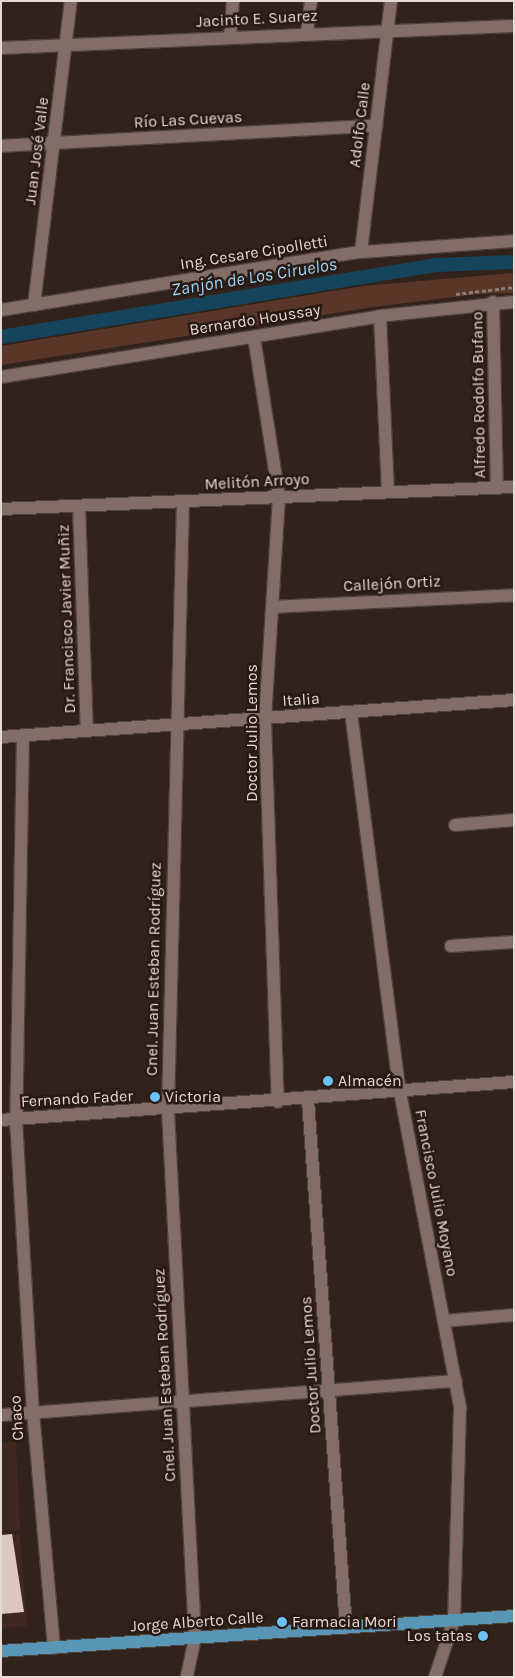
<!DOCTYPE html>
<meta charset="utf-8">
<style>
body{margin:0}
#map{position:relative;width:515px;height:1678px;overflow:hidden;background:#32221c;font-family:Karla,sans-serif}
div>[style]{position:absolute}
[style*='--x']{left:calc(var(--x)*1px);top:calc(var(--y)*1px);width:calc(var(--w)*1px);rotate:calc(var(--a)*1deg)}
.built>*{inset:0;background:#3f2820}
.green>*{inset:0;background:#5a3628}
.canal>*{height:14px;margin:-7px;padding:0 7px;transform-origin:7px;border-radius:7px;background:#14455d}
.building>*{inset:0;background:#ddc7bf}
.path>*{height:2.5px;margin-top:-1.25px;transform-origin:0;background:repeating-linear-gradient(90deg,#8b7e79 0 4px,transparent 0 6.5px)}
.roads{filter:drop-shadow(1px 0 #4f413c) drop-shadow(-1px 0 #4f413c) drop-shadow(0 1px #4f413c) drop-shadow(0 -1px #4f413c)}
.minor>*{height:12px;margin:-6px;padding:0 6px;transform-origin:6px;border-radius:6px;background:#826e67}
.major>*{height:12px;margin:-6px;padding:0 6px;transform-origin:6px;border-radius:6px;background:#5796b5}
.dots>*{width:14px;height:14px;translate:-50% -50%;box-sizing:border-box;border:2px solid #281913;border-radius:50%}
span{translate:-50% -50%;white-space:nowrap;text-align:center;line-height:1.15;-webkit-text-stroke:5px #281913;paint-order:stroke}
.street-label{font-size:16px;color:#e4d9d5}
.poi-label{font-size:16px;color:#e4d9d5}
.left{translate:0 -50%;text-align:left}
.right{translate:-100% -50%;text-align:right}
.water-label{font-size:18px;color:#9ad4f6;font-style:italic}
.frame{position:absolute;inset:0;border:2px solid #e4d9d5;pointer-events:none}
</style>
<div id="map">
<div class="built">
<i style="clip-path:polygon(16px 1441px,20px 1530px,1px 1531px,1px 1443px)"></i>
<i style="clip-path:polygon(20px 1534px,27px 1626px,1px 1628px,1px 1535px)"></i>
</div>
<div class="green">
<i style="clip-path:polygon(514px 273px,514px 293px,478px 294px,374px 307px,1px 365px,1px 346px,363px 286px)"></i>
</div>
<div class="canal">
<i style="--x:1;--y:337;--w:443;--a:-9.4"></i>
<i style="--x:438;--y:265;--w:76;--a:-2.3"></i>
</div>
<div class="building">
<i style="clip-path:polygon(12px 1534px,24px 1612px,1px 1614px,1px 1535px)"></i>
</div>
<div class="path">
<i style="--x:456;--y:294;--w:58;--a:-6.9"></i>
</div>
<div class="roads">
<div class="minor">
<i style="--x:307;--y:33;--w:32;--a:-83"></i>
<i style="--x:230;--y:36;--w:35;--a:-85"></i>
<i style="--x:1;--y:48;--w:513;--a:-2.46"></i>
<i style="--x:1;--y:146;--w:376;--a:-3.1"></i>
<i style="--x:361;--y:252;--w:253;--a:-83.2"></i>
<i style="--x:493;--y:302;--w:186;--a:88.8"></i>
<i style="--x:34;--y:305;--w:306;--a:-83.1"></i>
<i style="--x:1;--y:310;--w:365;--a:-9.2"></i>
<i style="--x:361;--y:252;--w:153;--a:-4.1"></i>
<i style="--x:380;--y:316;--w:176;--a:87.4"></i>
<i style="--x:254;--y:337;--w:162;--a:81.1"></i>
<i style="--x:279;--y:497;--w:222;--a:93.6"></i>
<i style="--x:265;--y:719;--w:383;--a:88.1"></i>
<i style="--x:1;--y:377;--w:384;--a:-9.1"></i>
<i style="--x:380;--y:316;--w:135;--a:-6"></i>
<i style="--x:183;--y:501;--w:609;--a:91.41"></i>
<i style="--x:168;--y:1110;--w:529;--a:87.07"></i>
<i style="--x:195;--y:1638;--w:40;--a:102"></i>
<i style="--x:79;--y:506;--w:225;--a:88"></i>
<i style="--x:1;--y:509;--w:513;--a:-2.46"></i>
<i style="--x:272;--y:607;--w:242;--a:-2.8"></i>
<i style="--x:351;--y:712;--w:383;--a:82.7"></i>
<i style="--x:400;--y:1092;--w:322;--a:79.2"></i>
<i style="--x:460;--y:1408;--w:212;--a:91.6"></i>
<i style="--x:454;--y:1620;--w:60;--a:108.4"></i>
<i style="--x:23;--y:735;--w:384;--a:91"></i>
<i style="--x:16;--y:1119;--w:293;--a:86.7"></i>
<i style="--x:33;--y:1412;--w:237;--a:84.9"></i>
<i style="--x:1;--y:737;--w:514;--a:-4.13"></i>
<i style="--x:455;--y:825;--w:59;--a:-4.8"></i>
<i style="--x:451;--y:946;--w:63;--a:-3.6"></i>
<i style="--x:308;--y:1100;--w:529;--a:85.88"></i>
<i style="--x:1;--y:1120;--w:514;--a:-4.24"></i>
<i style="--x:444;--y:1321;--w:70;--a:-4.9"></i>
<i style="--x:1;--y:1415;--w:456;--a:-4.3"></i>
</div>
<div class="major">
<i style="--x:1;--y:1651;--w:514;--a:-3.9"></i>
</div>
</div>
<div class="dots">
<i style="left:328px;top:1081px;background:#6cc3f2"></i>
<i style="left:155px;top:1097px;background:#6cc3f2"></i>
<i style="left:282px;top:1622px;background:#6cc3f2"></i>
<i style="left:483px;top:1636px;background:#6cc3f2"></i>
</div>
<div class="street-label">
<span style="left:257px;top:19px;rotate:-3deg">Jacinto E. Suarez</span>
<span style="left:188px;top:120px;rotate:-3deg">Río Las Cuevas</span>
<span style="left:360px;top:125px;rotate:-83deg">Adolfo Calle</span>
<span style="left:37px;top:151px;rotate:-83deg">Juan José Valle</span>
<span style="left:254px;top:253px;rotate:-9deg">Ing. Cesare Cipolletti</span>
<span style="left:255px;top:320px;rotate:-9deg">Bernardo Houssay</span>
<span style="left:479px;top:395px;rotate:-91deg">Alfredo Rodolfo Bufano</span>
<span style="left:257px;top:482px;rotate:-3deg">Melitón Arroyo</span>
<span style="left:392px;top:584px;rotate:-3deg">Callejón Ortiz</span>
<span style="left:67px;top:619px;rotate:-92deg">Dr. Francisco Javier Muñiz</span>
<span style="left:301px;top:700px;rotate:-4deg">Italia</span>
<span style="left:252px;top:733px;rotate:-90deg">Doctor Julio Lemos</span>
<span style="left:154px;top:969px;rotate:-89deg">Cnel. Juan Esteban Rodríguez</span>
<span style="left:77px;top:1099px;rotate:-3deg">Fernando Fader</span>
<span style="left:436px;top:1193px;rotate:79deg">Francisco Julio Moyano</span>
<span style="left:311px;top:1365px;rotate:-94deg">Doctor Julio Lemos</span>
<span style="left:165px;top:1375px;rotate:-93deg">Cnel. Juan Esteban Rodríguez</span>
<span style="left:17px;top:1418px;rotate:-94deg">Chaco</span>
<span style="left:197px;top:1622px;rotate:-4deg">Jorge Alberto Calle</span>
</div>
<div class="poi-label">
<span class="left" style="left:338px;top:1081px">Almacén</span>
<span class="left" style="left:165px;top:1097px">Victoria</span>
<span class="left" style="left:292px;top:1622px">Farmacia Mori</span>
<span class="right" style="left:473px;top:1636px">Los tatas</span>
</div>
<div class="water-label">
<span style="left:254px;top:277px;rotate:-9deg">Zanjón de Los Ciruelos</span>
</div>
<div class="frame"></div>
</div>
